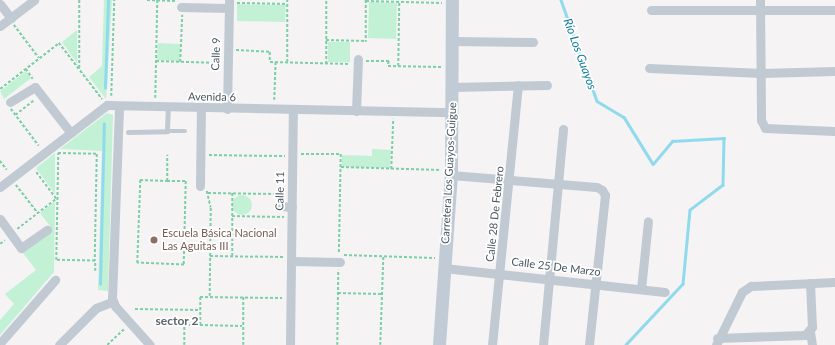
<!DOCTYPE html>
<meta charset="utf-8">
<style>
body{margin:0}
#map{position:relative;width:835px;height:345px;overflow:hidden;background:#f5f3f3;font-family:Lato,sans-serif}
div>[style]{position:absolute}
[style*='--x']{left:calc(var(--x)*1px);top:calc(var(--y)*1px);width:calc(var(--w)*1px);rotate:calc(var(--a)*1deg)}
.green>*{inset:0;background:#c3f1d5}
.round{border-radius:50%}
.stream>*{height:2.5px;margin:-1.25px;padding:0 1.25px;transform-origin:1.25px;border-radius:1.25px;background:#90daee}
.path>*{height:1.5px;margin-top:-0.75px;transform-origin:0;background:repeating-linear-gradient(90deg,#7ad0a6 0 3px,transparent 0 5px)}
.service>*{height:4.5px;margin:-2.25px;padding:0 2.25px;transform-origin:2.25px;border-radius:2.25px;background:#c1cad2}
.minor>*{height:9px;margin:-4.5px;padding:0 4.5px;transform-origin:4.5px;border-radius:4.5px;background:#c1cad2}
.secondary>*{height:13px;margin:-6.5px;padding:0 6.5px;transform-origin:6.5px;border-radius:6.5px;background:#c1cbd6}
.dots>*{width:11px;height:11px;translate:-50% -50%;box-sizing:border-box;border:2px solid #fff;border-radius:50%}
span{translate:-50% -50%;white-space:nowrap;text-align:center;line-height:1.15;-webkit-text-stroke:3.5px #fff;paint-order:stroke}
.street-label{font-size:11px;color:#4a5661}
.education-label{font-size:11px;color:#785e54}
.left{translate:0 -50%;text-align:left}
.water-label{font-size:12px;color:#0c7c9b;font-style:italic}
.neighbourhood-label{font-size:12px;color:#5f6368;font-weight:700}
</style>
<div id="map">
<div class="green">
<i style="clip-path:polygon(104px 0,112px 0,106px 99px,89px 77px,102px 66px)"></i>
<i style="clip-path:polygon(369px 2px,397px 3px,396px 39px,368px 38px)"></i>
<i style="clip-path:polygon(237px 4px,286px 5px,285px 22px,237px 21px)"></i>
<i style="clip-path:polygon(77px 30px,77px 63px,62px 42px)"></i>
<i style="clip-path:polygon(328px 42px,350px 42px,350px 62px,328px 62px)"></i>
<i style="clip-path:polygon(158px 43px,180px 44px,180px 61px,157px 60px)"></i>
<i style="clip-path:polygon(26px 71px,31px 78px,4px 99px,0 91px)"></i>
<i style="clip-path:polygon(107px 113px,113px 115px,108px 291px,98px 290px,102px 151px,60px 149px)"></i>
<i style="clip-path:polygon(372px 149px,391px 150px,390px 168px,342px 167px,342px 155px,372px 156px)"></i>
<i style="clip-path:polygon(55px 153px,55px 194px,36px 168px)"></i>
<i class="round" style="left:232px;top:195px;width:20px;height:20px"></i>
<i style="clip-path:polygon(55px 201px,54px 272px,0 335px,0 320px,14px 304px,5px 294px,36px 270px,23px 253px,53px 230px,40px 213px)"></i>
</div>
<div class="stream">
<i style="--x:561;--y:0;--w:107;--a:70.4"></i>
<i style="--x:597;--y:101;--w:31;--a:31"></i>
<i style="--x:624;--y:117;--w:55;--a:58.3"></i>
<i style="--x:653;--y:164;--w:30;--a:-50"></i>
<i style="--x:672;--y:141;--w:52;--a:-3.3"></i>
<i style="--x:724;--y:138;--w:47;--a:91.2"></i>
<i style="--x:723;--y:185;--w:41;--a:142.9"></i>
<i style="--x:690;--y:210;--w:74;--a:95.4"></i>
<i style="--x:683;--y:284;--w:83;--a:133.1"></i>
<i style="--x:105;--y:88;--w:88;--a:-88"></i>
<i style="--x:100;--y:284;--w:160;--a:-88.6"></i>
</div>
<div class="path">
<i style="--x:147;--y:0;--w:29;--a:2"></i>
<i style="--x:366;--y:0;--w:42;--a:90"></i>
<i style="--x:366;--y:1;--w:76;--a:1.5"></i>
<i style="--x:237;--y:3;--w:50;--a:1.1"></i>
<i style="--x:14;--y:25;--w:41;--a:52.9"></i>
<i style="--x:326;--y:40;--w:40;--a:1.4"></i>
<i style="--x:236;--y:50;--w:34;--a:3"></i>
<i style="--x:270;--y:52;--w:10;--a:90"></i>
<i style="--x:270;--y:62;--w:80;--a:1.4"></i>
<i style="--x:156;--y:61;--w:64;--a:1.8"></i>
<i style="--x:366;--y:61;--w:23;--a:0"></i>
<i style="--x:389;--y:61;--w:5;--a:101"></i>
<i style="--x:388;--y:66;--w:53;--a:1.1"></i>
<i style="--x:180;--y:62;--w:47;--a:-87.6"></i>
<i style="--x:287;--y:62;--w:62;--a:-90"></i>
<i style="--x:326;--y:64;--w:64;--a:-90"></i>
<i style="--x:398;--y:66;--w:64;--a:-89.1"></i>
<i style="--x:79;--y:68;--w:68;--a:-90"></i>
<i style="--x:26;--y:69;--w:12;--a:55"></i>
<i style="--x:0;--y:89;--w:75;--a:-37.9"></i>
<i style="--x:59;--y:43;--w:71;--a:52.5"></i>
<i style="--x:111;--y:96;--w:96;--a:-88.2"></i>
<i style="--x:155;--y:98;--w:98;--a:-88.8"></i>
<i style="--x:274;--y:100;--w:38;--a:-88"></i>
<i style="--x:11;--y:109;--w:46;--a:52.9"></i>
<i style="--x:15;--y:115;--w:24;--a:-38"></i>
<i style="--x:58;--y:153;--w:39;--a:1"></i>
<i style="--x:97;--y:154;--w:107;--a:91.1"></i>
<i style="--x:95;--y:261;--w:39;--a:-179"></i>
<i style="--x:56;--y:260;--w:107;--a:-88.9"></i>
<i style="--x:301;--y:154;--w:40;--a:0"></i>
<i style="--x:341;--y:154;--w:100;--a:91.1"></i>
<i style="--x:209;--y:155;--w:76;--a:0.8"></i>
<i style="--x:0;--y:161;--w:11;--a:52"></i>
<i style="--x:341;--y:167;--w:100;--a:1.7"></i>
<i style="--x:391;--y:169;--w:50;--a:-87.7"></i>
<i style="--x:167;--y:181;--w:19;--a:0"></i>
<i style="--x:186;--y:181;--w:84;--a:91.4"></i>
<i style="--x:184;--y:265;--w:47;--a:-177.6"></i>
<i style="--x:137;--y:263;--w:83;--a:-87.9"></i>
<i style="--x:140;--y:180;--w:27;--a:2"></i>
<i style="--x:167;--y:181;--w:26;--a:-90"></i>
<i style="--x:16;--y:185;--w:36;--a:52"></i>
<i style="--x:207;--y:191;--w:17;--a:77"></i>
<i style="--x:211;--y:208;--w:88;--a:90.7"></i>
<i style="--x:208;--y:193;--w:76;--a:0.8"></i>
<i style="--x:232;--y:216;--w:52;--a:1.1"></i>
<i style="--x:17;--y:229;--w:49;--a:-37.6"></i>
<i style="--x:56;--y:199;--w:35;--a:-127"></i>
<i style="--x:0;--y:244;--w:6;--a:-39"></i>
<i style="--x:344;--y:255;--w:91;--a:1.9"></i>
<i style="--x:210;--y:256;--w:73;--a:0.8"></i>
<i style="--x:232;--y:256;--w:63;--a:-90"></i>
<i style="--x:95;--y:271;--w:10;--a:-90"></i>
<i style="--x:338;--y:293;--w:43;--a:1.3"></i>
<i style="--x:135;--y:309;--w:65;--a:0.9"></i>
<i style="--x:200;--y:325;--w:42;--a:1.4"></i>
<i style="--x:107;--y:345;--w:23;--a:-43"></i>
<i style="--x:184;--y:345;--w:20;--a:-90"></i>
<i style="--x:184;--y:325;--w:16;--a:0"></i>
<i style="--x:200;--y:325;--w:28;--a:-90"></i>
<i style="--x:200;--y:297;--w:82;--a:0.7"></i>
<i style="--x:243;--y:345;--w:48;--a:-90"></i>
<i style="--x:337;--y:345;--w:75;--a:-89.2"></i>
<i style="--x:380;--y:345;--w:88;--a:-88"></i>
</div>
<div class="service">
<i style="--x:167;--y:131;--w:18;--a:0"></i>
<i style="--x:128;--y:132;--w:39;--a:-1"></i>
<i style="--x:167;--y:131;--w:23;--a:-88"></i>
</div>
<div class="minor">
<i style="--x:760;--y:0;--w:120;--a:89.5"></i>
<i style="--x:761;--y:120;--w:9;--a:63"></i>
<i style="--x:765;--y:128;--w:70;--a:2.5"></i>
<i style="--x:0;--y:4;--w:18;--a:52"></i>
<i style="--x:181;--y:7;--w:48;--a:1.2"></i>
<i style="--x:651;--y:10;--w:184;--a:0"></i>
<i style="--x:0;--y:26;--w:43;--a:-37.4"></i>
<i style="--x:452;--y:41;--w:81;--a:0.7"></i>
<i style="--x:649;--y:68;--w:112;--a:2.6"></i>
<i style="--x:761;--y:73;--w:74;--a:-1.5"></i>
<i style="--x:452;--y:87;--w:95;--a:-1.2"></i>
<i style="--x:10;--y:102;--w:29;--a:-31"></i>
<i style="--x:35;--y:87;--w:58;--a:52"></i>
<i style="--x:119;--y:108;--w:190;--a:92.1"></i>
<i style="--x:112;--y:298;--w:9;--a:69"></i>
<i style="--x:115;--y:306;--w:52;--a:48.1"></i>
<i style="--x:227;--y:109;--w:109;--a:-88.9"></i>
<i style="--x:356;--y:111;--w:52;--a:-87.8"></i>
<i style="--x:451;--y:175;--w:146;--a:4.7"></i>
<i style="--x:597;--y:187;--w:6;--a:31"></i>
<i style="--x:602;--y:190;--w:6;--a:59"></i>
<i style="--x:605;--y:195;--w:151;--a:96.1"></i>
<i style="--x:200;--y:186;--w:77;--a:-89.3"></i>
<i style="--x:0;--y:187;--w:135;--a:-37.5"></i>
<i style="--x:107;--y:105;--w:345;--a:1.2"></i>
<i style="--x:281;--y:206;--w:11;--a:5"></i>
<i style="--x:0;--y:219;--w:36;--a:54"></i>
<i style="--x:21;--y:248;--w:32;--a:-35"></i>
<i style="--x:291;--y:261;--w:49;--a:1.2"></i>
<i style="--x:444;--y:268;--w:222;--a:6.2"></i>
<i style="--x:641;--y:289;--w:68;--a:-84.1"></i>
<i style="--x:810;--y:332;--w:13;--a:81"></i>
<i style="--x:717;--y:338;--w:88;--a:-2"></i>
<i style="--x:805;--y:335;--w:11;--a:-49"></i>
<i style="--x:812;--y:327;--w:44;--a:-92.6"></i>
<i style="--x:0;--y:343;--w:84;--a:-48.9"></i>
<i style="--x:59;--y:345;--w:52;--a:-45"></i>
<i style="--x:96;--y:308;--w:17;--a:-21"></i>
<i style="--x:290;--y:345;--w:235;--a:-89.3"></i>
<i style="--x:492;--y:345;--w:261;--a:-84.3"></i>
<i style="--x:543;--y:345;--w:217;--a:-84.7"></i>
<i style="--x:716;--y:345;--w:59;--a:-63.9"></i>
<i style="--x:742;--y:292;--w:11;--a:-34"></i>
<i style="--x:751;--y:286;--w:84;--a:-2.7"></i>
</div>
<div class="secondary">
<i style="--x:439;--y:345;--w:170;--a:-86"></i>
<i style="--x:451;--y:175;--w:175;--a:-89.7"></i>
</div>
<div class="dots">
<i style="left:154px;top:240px;background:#8d6e63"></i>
</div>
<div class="street-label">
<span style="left:216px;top:54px;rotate:-88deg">Calle 9</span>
<span style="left:212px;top:97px;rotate:1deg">Avenida 6</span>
<span style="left:449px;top:173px;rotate:-87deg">Carretera Los Guayos-Guigue</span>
<span style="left:280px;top:191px;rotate:-89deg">Calle 11</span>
<span style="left:495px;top:214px;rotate:-84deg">Calle 28 De Febrero</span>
<span style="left:556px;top:267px;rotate:7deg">Calle 25 De Marzo</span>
</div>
<div class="education-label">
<span class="left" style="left:162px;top:240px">Escuela Básica Nacional<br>Las Aguitas III</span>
</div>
<div class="water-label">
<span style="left:580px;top:54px;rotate:70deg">Río Los Guayos</span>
</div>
<div class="neighbourhood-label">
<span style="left:177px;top:321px">sector 2</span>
</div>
</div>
